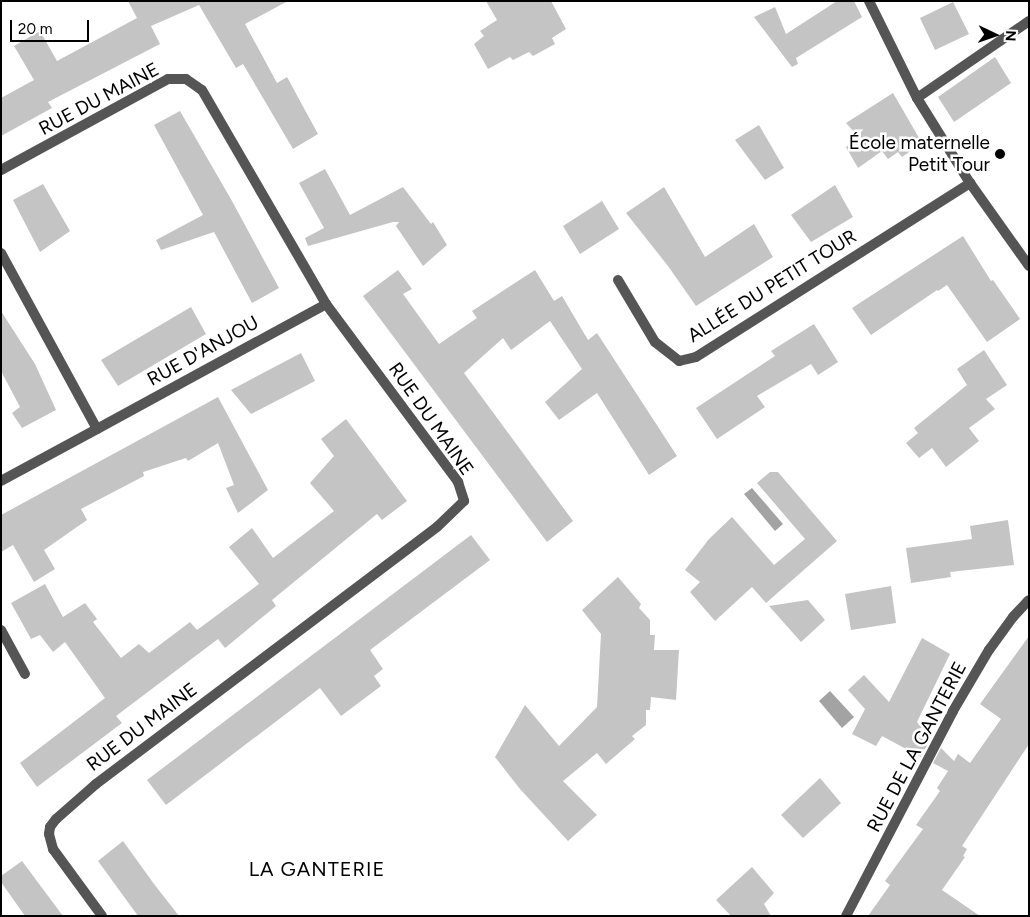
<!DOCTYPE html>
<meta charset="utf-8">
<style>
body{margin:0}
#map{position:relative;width:1030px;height:917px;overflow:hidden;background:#fff;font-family:Figtree,sans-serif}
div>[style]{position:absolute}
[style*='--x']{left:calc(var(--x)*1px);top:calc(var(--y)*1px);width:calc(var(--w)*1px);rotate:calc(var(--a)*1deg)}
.water>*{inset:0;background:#a3a3a3}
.building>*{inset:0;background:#c4c4c4}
.minor>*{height:10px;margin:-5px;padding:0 5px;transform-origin:5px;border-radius:5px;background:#555}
.dots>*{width:14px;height:14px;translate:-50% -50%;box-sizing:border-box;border:2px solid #fff;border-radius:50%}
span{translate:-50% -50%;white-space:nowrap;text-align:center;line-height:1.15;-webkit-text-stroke:5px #fff;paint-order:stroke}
.street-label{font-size:19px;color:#000}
.poi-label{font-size:19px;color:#000}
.right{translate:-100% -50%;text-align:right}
.neighbourhood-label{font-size:20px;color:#000;letter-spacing:1px}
.frame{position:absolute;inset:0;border:2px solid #000;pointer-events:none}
.north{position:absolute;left:970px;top:10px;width:50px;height:50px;-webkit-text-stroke:4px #fff;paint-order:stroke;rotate:93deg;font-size:14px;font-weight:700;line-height:20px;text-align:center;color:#000}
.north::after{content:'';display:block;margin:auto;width:18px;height:22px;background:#000;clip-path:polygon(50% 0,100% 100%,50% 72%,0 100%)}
.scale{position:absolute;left:10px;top:20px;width:79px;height:22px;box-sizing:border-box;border:2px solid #000;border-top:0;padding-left:6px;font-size:15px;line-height:18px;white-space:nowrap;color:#000;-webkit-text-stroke:4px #fff;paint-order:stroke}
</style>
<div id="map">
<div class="water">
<i style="clip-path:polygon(752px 488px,783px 524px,775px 531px,744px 494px)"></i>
<i style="clip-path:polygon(830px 691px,854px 717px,842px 728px,819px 701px)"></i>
</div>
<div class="building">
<i style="clip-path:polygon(128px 1px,288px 1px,245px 24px,277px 83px,287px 77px,318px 134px,293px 149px,243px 64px,236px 68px,199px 5px,151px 26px,160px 44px,48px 102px,52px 108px,1px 136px,1px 98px,34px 80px,14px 46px,40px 31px,57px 61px,137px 18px)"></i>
<i style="clip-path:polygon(486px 1px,551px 1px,566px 29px,552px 38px,555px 44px,533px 56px,529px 52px,513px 60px,510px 57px,488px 69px,474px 44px,484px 36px,480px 31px,497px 20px)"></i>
<i style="clip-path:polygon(837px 1px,854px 1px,862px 17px,796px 58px,798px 64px,792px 67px,754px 17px,775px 7px,786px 34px)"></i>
<i style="clip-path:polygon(953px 2px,969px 34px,935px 50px,920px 18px)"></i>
<i style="clip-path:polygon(995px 57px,1011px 83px,954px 122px,938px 97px)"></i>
<i style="clip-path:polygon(893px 93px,922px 143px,902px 157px,898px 152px,888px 159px,882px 151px,858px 168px,846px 147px,853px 142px,849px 136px,855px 133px,846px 123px)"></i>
<i style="clip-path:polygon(180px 111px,232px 201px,279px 288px,252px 303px,214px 232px,161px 250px,156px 240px,203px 215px,154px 125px)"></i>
<i style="clip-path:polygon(759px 125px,784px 168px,765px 180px,735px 140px)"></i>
<i style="clip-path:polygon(325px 169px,350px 215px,403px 187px,431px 224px,433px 222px,447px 245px,423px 266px,396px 226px,399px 222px,393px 222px,308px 246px,305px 238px,324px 228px,299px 183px)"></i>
<i style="clip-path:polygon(43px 184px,70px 231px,40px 252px,13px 200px)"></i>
<i style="clip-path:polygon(835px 185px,853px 217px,811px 242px,791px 215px)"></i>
<i style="clip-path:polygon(664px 187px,705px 257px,754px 224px,773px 257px,696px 306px,668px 266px,626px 213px)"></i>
<i style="clip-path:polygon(602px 201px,619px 229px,580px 254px,563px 226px)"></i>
<i style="clip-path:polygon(963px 236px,991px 281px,993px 280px,1020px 319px,987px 342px,947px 285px,938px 291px,937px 290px,871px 335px,852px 308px)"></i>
<i style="clip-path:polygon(398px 270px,412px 289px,403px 294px,439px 344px,477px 318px,472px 311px,535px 270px,554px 301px,562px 296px,588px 340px,597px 333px,677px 456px,649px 475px,597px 393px,559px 420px,545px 402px,582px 369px,550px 321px,511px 350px,503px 338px,464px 373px,573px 521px,547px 542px,363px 296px)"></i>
<i style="clip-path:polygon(191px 307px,206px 334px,118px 386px,101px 360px)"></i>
<i style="clip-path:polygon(1px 311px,35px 364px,56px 410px,22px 428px,12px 413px,20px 407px,1px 371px)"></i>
<i style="clip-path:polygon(814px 324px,838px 362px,818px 375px,811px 364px,757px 396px,765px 407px,717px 439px,696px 408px,775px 356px,771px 351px)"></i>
<i style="clip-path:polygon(984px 350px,1007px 385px,986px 399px,995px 409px,969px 428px,979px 441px,946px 467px,932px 448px,919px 458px,906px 443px,918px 433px,914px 428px,967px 385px,957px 369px)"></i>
<i style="clip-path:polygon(301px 353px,315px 381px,251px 414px,231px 390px)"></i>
<i style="clip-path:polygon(218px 397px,268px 490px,238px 513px,226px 488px,234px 485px,218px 443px,188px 461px,186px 458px,143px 472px,144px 476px,81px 509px,87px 520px,44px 550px,55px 569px,34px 582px,13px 545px,1px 552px,1px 515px)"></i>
<i style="clip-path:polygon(346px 419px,407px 501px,382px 520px,377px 514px,272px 600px,276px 606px,225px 648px,218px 639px,116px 716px,122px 723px,37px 787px,20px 763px,105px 698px,65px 642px,53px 652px,40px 635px,31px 639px,11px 603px,45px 584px,63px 617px,85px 603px,97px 619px,93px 622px,121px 658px,139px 644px,149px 653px,190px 622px,197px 630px,259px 584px,229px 547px,252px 528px,273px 558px,334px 511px,310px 483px,334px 456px,321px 439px)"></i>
<i style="clip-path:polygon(770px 472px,778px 472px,837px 541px,766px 603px,752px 587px,715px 621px,690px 592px,700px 582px,685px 570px,709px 539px,732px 517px,774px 565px,805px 539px,757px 483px)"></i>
<i style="clip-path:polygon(1008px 520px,1014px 565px,950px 572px,951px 577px,911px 583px,906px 548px,972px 539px,970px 526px)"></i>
<i style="clip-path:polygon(471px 535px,490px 560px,370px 650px,383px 669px,374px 676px,381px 686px,341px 716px,320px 688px,166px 805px,147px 780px)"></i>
<i style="clip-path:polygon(618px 577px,641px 604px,639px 608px,650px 620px,650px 635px,655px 635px,654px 650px,679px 650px,676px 700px,651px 697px,650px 710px,646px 710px,646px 725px,632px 736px,635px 739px,606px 764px,597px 753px,563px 781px,597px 815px,568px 841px,520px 789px,495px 757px,525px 705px,559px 746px,597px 707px,601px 634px,582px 610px)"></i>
<i style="clip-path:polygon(891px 586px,896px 623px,851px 630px,845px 594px)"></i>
<i style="clip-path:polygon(808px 600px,825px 620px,801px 642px,769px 606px)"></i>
<i style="clip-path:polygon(1029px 636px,1029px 744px,962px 846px,967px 849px,963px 856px,965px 857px,942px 890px,980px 916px,868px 916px,890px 885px,885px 881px,923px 829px,916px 825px,940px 791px,937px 788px,948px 771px,933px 763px,941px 748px,954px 761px,958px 754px,970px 763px,1001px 719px,980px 704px)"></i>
<i style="clip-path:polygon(922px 638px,950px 654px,917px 722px,931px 737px,921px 757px,882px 736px,876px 746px,852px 734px,865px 709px,848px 690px,864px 675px,889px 702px)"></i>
<i style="clip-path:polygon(820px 778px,841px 803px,803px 838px,781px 815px)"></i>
<i style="clip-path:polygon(123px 841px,154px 884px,179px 916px,138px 916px,98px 861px)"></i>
<i style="clip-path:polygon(22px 861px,63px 916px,25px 916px,1px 882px,1px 876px)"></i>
<i style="clip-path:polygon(752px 867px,774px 893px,764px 904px,771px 916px,731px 916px,716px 900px)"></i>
</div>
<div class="minor">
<i style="--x:869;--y:1;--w:108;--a:63.7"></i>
<i style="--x:917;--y:98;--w:100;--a:58.1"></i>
<i style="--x:970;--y:183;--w:102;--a:54.6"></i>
<i style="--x:917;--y:98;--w:136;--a:-34.5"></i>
<i style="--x:1;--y:170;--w:190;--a:-28.6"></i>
<i style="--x:168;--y:79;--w:18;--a:0"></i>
<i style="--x:186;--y:79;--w:19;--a:35"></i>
<i style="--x:202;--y:90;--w:247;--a:59.9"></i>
<i style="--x:326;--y:304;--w:222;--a:53.4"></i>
<i style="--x:458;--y:482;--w:20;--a:72"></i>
<i style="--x:464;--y:501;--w:37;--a:136"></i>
<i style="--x:437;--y:527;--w:427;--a:143"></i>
<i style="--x:96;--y:784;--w:53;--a:138.8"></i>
<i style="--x:56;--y:819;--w:10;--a:127"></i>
<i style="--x:50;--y:827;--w:7;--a:98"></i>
<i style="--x:49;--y:834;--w:16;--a:75"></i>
<i style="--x:53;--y:849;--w:83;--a:53.8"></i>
<i style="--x:1;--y:253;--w:200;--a:61.4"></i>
<i style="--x:97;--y:429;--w:109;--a:151.6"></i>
<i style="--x:618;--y:280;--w:72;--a:59.2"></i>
<i style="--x:655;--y:342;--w:31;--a:38"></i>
<i style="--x:679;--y:361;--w:17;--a:-13"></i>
<i style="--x:696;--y:357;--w:325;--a:-32.4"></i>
<i style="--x:97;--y:429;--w:261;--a:-28.6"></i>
<i style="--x:1;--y:630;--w:50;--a:61.4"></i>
<i style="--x:846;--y:916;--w:231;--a:-62.4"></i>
<i style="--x:953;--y:711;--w:71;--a:-59.5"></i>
<i style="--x:989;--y:650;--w:41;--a:-54"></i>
<i style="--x:1013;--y:617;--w:23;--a:-47"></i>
</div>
<div class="dots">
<i style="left:1000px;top:154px;background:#000"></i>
</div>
<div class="street-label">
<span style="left:99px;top:99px;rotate:-28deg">RUE DU MAINE</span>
<span style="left:772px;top:286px;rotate:-32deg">ALLÉE DU PETIT TOUR</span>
<span style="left:203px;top:351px;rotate:-29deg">RUE D'ANJOU</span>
<span style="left:431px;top:419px;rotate:55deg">RUE DU MAINE</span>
<span style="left:142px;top:727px;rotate:-37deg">RUE DU MAINE</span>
<span style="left:917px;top:747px;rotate:-62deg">RUE DE LA GANTERIE</span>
</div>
<div class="poi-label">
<span class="right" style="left:990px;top:154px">École maternelle<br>Petit Tour</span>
</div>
<div class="neighbourhood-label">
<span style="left:317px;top:869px">LA GANTERIE</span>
</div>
<div class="frame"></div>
<div class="north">N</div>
<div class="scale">20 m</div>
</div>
